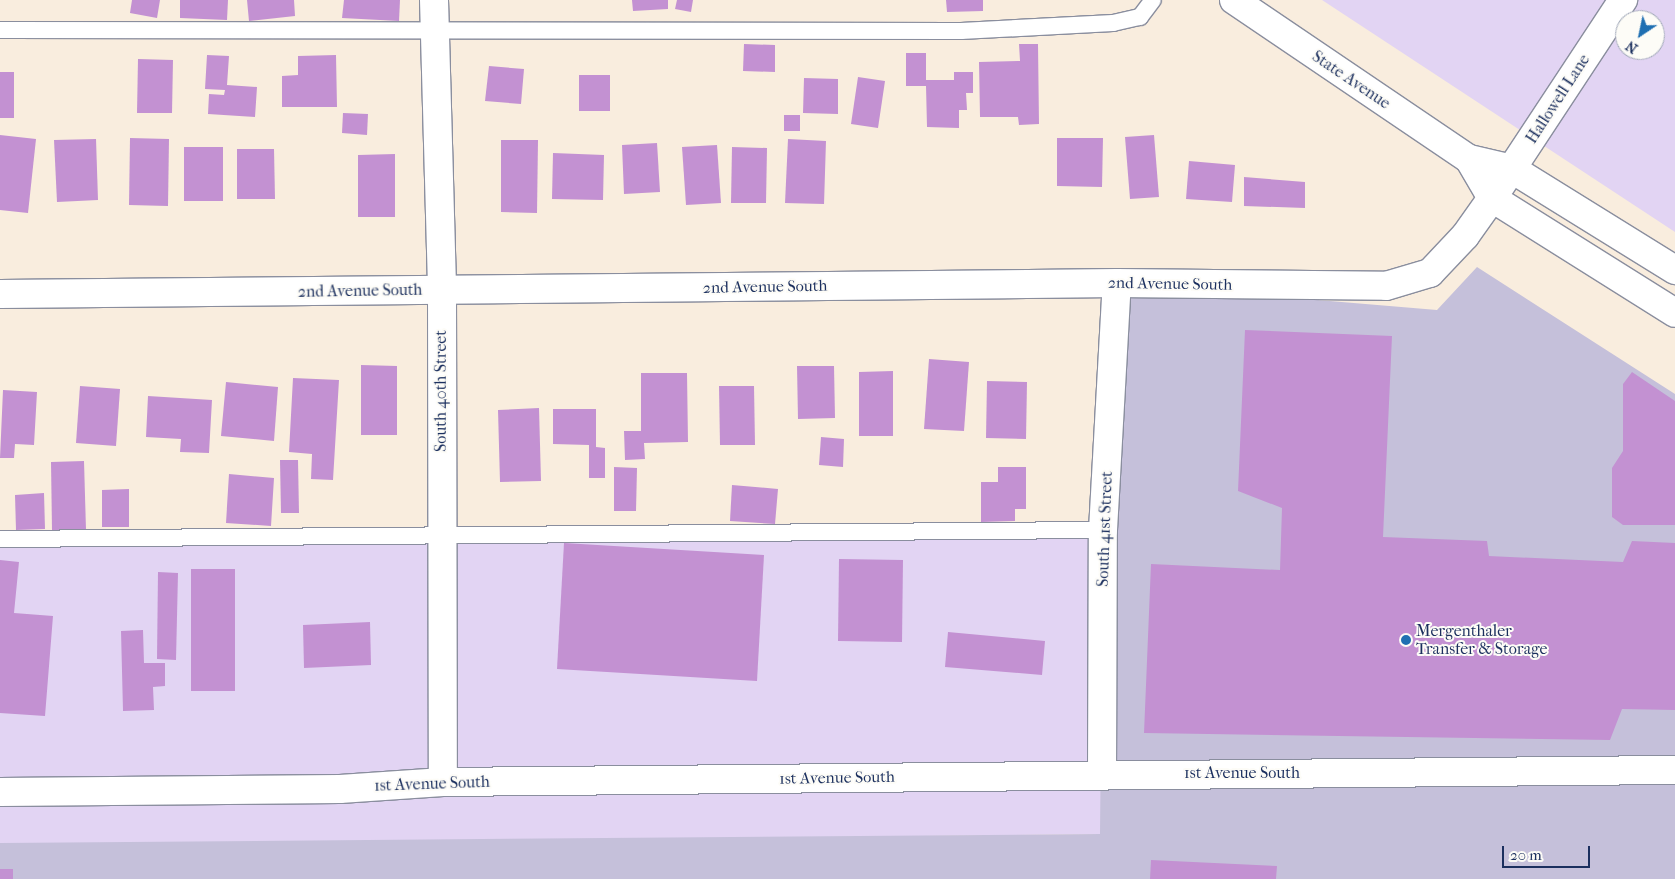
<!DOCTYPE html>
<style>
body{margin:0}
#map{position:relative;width:1675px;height:879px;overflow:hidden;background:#f9edde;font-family:"IM FELL French Canon",serif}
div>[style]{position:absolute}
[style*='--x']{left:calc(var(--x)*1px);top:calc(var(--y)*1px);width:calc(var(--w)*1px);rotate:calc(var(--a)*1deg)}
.built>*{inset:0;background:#e2d4f3}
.industrial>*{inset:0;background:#c5c0da}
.building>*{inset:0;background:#c391d2}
.roads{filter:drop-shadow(1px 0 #8a8e9e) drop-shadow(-1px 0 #8a8e9e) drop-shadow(0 1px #8a8e9e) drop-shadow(0 -1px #8a8e9e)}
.lane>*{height:16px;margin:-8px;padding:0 8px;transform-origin:8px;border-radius:8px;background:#fff}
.street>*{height:28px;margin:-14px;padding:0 14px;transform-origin:14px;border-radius:14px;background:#fff}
.secondary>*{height:28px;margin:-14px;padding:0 14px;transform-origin:14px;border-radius:14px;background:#fff}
.dots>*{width:14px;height:14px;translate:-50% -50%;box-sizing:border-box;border:2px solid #fdfcf7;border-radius:50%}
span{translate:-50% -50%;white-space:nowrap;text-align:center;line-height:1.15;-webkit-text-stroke:4px #fdfcf7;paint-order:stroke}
.street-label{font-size:16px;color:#1b2f5e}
.poi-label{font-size:16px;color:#1b2f5e}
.left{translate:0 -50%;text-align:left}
.north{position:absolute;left:1615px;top:10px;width:50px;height:50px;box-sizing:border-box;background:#fdfcf7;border:1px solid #a3aaba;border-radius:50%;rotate:214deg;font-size:14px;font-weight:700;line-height:20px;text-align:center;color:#1b2f5e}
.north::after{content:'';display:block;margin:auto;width:18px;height:22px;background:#1f6fb2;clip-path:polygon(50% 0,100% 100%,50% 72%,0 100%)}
.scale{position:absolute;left:1502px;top:846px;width:88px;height:22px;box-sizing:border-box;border:2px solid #1b2f5e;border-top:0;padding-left:6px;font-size:15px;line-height:18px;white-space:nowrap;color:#1b2f5e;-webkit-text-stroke:4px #fdfcf7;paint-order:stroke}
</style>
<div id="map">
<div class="built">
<i style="clip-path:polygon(evenodd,1322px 0,1675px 0,1675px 232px,1322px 0,1625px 20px,1655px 20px,1655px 50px,1625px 50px,1625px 20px)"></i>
<i style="clip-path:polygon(1103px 530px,1101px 834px,0 846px,0 538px)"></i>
</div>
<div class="industrial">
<i style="clip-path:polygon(1477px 267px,1675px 394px,1675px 879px,0 879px,0 843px,1100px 834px,1103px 530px,1117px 283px,1437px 310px)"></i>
</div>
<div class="building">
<i style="clip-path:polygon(132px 0,160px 0,157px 18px,130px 13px)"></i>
<i style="clip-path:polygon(180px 0,228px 0,227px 20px,180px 18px)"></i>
<i style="clip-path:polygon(247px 0,294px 0,295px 16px,249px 21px)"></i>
<i style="clip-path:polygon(344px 0,400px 0,399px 21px,342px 18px)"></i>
<i style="clip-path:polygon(632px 0,668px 0,668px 9px,633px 11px)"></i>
<i style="clip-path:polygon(677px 0,693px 0,691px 12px,675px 9px)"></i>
<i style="clip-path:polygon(946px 0,983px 0,983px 11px,947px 12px)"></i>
<i style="clip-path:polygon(744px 44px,775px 45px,775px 72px,743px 71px)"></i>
<i style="clip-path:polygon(1019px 44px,1038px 44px,1039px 124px,1019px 125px,1018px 117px,980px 117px,979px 62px,1020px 61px)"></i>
<i style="clip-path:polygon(906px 53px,926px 53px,926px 80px,954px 80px,954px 72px,973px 72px,973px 93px,966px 93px,967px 110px,959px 110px,959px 128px,927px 127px,926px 86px,906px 86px)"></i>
<i style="clip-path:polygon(207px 55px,229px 56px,227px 85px,257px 87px,255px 117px,208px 114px,209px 94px,224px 95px,225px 90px,205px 89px)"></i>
<i style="clip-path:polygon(336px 55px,337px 107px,282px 107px,282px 76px,298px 75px,298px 56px)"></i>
<i style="clip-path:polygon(138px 59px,173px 60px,172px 113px,137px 113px)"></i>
<i style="clip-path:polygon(489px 66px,524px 69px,521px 104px,485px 101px)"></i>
<i style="clip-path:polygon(0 72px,14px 72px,14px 118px,0 118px)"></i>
<i style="clip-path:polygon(579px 75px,610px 75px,610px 111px,579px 111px)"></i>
<i style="clip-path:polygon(858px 77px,885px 81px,878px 128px,851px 124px)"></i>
<i style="clip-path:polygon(804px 78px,838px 79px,838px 114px,803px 113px)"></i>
<i style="clip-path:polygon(343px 113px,368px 114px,367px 135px,342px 133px)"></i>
<i style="clip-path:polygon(784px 115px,800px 115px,800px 131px,784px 131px)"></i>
<i style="clip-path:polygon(0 135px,36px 139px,28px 213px,0 210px)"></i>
<i style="clip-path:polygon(1154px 135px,1159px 197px,1130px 199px,1125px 137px)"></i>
<i style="clip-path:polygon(130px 138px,169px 139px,168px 206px,129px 205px)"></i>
<i style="clip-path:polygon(1057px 138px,1103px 138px,1102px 187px,1057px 186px)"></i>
<i style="clip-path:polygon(96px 139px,98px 200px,57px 202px,54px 140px)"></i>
<i style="clip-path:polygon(788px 139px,826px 141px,824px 204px,785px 203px)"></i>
<i style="clip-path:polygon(501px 140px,538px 140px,537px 213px,501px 212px)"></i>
<i style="clip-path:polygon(657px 143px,660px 192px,624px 194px,622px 145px)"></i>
<i style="clip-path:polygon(717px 145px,721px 203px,686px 205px,682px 147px)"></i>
<i style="clip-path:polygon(184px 147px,223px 147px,223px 201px,184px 201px)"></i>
<i style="clip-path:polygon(732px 147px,767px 148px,766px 203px,731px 203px)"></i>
<i style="clip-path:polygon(237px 149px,274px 149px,275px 199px,237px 199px)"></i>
<i style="clip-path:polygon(553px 153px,604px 155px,603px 200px,552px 199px)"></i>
<i style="clip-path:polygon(395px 154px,395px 217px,358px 217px,358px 155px)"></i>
<i style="clip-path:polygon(1189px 161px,1235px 165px,1232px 202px,1186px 199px)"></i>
<i style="clip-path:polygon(1244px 177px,1305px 182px,1305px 208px,1244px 206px)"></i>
<i style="clip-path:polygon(1245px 330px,1392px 336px,1383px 537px,1487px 541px,1489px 556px,1623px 562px,1632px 541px,1675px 543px,1675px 710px,1622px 709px,1610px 740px,1144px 733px,1151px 564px,1280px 570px,1282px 508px,1238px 491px)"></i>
<i style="clip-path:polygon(929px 359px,969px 362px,964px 431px,924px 429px)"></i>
<i style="clip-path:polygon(361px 365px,397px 366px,397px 435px,361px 435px)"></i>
<i style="clip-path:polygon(797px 366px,834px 366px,835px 418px,798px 419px)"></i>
<i style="clip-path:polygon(893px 371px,893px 436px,859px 436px,859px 372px)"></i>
<i style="clip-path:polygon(1632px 372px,1675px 401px,1675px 525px,1623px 525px,1612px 517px,1612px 468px,1623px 451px,1623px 384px)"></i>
<i style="clip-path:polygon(641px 373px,687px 373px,688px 442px,644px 443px,645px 459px,625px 460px,624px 431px,641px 431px)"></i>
<i style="clip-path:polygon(293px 378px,339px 380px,333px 480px,311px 479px,312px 454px,289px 452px)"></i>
<i style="clip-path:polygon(987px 381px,1027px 382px,1026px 439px,986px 438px)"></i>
<i style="clip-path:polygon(226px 382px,278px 387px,274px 441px,221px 436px)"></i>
<i style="clip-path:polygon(80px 386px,120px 389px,116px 446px,76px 443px)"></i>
<i style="clip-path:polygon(719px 386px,754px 386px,755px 445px,720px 445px)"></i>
<i style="clip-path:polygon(3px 390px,37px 392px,34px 445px,15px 444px,14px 458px,0 458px)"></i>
<i style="clip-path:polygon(148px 396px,212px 400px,209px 453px,180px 452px,181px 439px,146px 437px)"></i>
<i style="clip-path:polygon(539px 408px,541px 481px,500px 482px,498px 410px)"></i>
<i style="clip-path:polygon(553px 409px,596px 409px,596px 447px,605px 448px,605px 478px,589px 478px,589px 445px,553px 444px)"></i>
<i style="clip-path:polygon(821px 437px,844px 439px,843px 467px,819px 465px)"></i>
<i style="clip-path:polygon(280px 460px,298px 460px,299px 513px,281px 513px)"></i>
<i style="clip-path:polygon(84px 461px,86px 530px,52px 530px,51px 462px)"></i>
<i style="clip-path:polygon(614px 467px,637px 468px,636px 511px,614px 511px)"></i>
<i style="clip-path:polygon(998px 467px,1026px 467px,1026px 509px,1015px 509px,1015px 521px,981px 522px,981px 482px,998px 482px)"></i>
<i style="clip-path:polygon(229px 474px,274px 478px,271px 526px,226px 523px)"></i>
<i style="clip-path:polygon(732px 485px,778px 489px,775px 524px,730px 521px)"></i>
<i style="clip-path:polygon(129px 489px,129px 527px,102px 527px,102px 490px)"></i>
<i style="clip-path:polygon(44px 493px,45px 529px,16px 530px,15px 495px)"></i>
<i style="clip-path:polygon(564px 543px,764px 555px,757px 681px,557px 669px)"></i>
<i style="clip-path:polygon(839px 559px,903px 560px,902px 642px,838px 641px)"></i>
<i style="clip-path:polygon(0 560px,19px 562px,14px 613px,53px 616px,45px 716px,0 713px)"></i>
<i style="clip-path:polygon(191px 569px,235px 569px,235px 691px,191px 691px)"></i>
<i style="clip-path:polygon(158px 572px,178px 573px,176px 660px,157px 659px)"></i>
<i style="clip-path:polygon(370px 622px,371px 665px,304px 668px,303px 625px)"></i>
<i style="clip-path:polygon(143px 630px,144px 663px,165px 663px,165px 686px,153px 687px,154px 710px,123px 711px,121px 631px)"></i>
<i style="clip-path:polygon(948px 632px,1045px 641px,1042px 675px,945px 667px)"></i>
<i style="clip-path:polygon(1151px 860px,1277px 866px,1276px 879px,1150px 879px)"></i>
<i style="clip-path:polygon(0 869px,13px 869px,13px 879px,0 879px)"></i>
</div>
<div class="roads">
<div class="lane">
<i style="--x:0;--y:30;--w:961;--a:0.06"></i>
<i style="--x:961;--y:31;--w:152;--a:-3"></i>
<i style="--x:1113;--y:23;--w:28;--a:-13"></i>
<i style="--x:1140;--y:17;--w:21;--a:-53"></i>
<i style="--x:0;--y:539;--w:1103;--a:-0.47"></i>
</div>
<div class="street">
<i style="--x:434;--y:0;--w:290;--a:88.4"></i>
<i style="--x:442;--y:290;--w:492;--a:89.9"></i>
<i style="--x:0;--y:294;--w:1117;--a:-0.56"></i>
<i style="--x:1117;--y:283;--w:269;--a:0.6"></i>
<i style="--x:1386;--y:286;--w:46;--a:-16.5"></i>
<i style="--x:1430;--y:273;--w:51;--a:-46.6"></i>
<i style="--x:1465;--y:236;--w:47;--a:-54.6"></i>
<i style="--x:1102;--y:774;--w:244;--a:-89.8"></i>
<i style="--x:1103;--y:530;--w:247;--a:-86.8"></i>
</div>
<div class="secondary">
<i style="--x:1234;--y:0;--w:284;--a:34.1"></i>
<i style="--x:1469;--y:159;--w:44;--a:13.1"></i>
<i style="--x:1512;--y:169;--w:192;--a:31.8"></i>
<i style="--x:1469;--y:159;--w:45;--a:59.5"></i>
<i style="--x:1492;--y:198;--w:216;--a:32.1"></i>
<i style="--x:1501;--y:185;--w:222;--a:-56.6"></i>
<i style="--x:0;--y:792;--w:340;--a:-0.5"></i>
<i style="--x:340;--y:789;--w:103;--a:-3.9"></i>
<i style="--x:443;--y:782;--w:1232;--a:-0.56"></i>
</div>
</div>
<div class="dots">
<i style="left:1406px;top:640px;background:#1f6fb2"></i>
</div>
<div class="street-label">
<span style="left:1351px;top:80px;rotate:34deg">State Avenue</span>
<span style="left:1558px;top:99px;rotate:-57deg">Hallowell Lane</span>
<span style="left:1170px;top:284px;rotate:1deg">2nd Avenue South</span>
<span style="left:765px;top:287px;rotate:-1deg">2nd Avenue South</span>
<span style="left:360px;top:291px;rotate:-1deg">2nd Avenue South</span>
<span style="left:441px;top:391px;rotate:-90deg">South 40th Street</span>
<span style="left:1105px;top:529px;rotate:-88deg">South 41st Street</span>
<span style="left:1242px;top:773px">1st Avenue South</span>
<span style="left:837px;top:778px;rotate:-1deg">1st Avenue South</span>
<span style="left:432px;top:784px;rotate:-2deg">1st Avenue South</span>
</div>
<div class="poi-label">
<span class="left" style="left:1416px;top:640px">Mergenthaler<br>Transfer &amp; Storage</span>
</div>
<div class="north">N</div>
<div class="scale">20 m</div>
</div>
